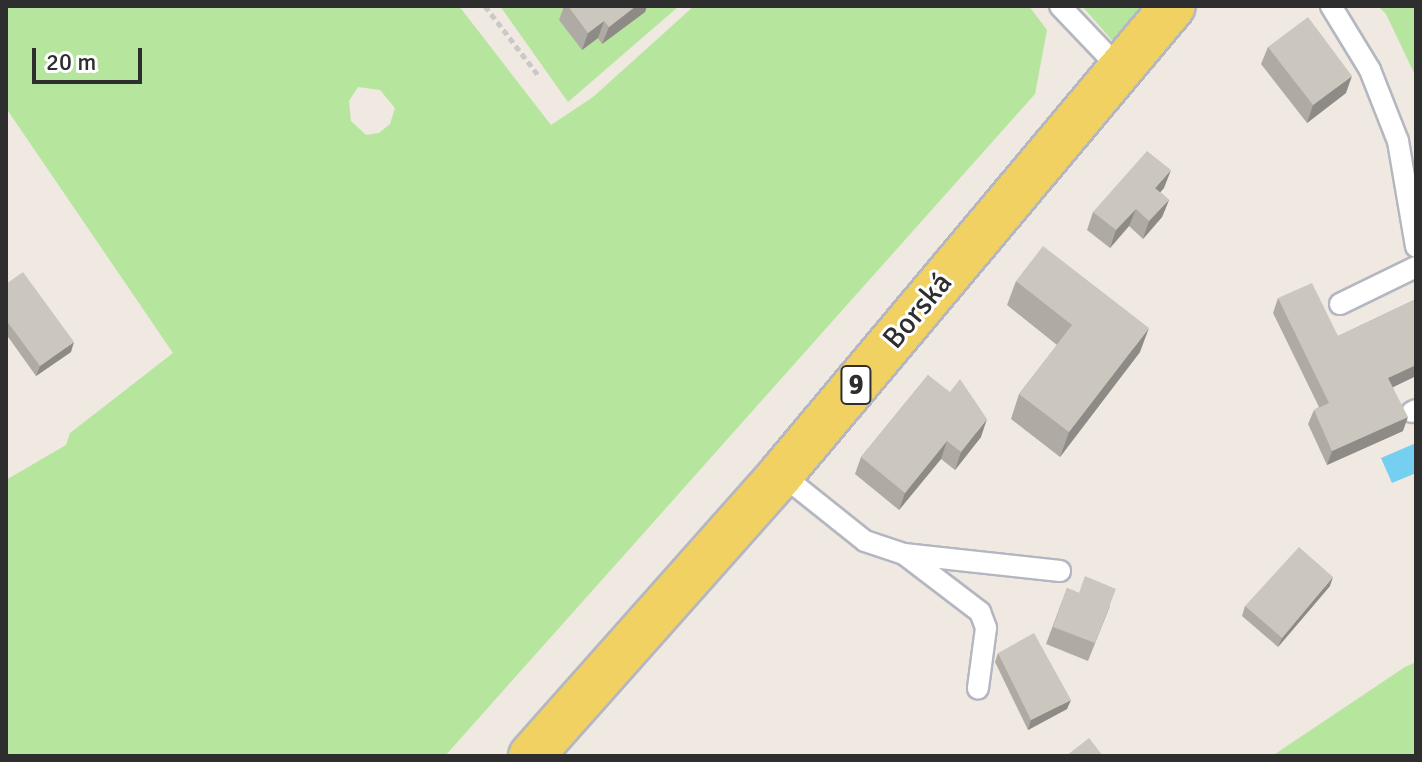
<!DOCTYPE html>
<meta charset="utf-8">
<style>
body{margin:0}
#map{position:relative;width:1422px;height:762px;overflow:hidden;background:#efe9e1;font-family:Signika,sans-serif}
div>[style]{position:absolute}
[style*='--x']{left:calc(var(--x)*1px);top:calc(var(--y)*1px);width:calc(var(--w)*1px);rotate:calc(var(--a)*1deg)}
.green>*{inset:0;background:#b6e59e}
.water>*{inset:0;background:#75cff0}
.path>*{height:5px;margin-top:-2.5px;transform-origin:0;background:repeating-linear-gradient(90deg,#c9c9c9 0 6px,transparent 0 10px)}
.roads{filter:drop-shadow(2px 0 #b4b7c1) drop-shadow(-2px 0 #b4b7c1) drop-shadow(0 2px #b4b7c1) drop-shadow(0 -2px #b4b7c1)}
.lane>*{height:20px;margin:-10px;padding:0 10px;transform-origin:10px;border-radius:10px;background:#fff}
.primary>*{height:44px;margin:-22px;padding:0 22px;transform-origin:22px;border-radius:22px;background:#f2d163}
.wall>*{inset:0;background:#afaba4}
.shaded-wall>*{inset:0;background:#8e8b86}
.building>*{inset:0;background:#cbc7bf}
span{translate:-50% -50%;white-space:nowrap;text-align:center;line-height:1.15;-webkit-text-stroke:6px #fff;paint-order:stroke}
.shield-label span{padding:2px 6px;background:#fff;border:2px solid;border-radius:6px;-webkit-text-stroke-width:0}
.shield-label{font-size:28px;color:#2e2e2e;font-weight:700}
.street-label{font-size:30px;color:#2e2e2e}
.frame{position:absolute;inset:0;border:8px solid #2e2e2e;pointer-events:none}
.scale{position:absolute;left:32px;top:48px;width:110px;height:36px;box-sizing:border-box;border:4px solid #2e2e2e;border-top:0;padding-left:10px;font-size:24px;line-height:28px;white-space:nowrap;color:#2e2e2e;-webkit-text-stroke:6px #fff;paint-order:stroke}
</style>
<div id="map">
<div class="green">
<i style="clip-path:polygon(evenodd,6px 6px,459px 6px,551px 125px,593px 97px,694px 6px,1029px 6px,1047px 30px,1035px 94px,445px 756px,6px 756px,6px 480px,66px 445px,70px 433px,173px 353px,6px 108px,6px 6px,358px 87px,380px 90px,395px 108px,390px 124px,379px 133px,366px 135px,351px 121px,349px 101px,358px 87px)"></i>
<i style="clip-path:polygon(500px 6px,679px 6px,568px 102px)"></i>
<i style="clip-path:polygon(1082px 6px,1147px 6px,1116px 45px)"></i>
<i style="clip-path:polygon(1378px 6px,1416px 6px,1416px 77px,1386px 14px)"></i>
<i style="clip-path:polygon(1416px 662px,1416px 756px,1272px 756px,1405px 667px)"></i>
</div>
<div class="water">
<i style="clip-path:polygon(1416px 443px,1416px 473px,1392px 483px,1381px 458px)"></i>
</div>
<div class="path">
<i style="--x:485;--y:6;--w:88;--a:52.4"></i>
</div>
<div class="roads">
<div class="lane">
<i style="--x:1060;--y:6;--w:88;--a:46.4"></i>
<i style="--x:1331;--y:6;--w:75;--a:58.6"></i>
<i style="--x:1370;--y:70;--w:76;--a:68.5"></i>
<i style="--x:1398;--y:141;--w:107;--a:80.3"></i>
<i style="--x:1340;--y:304;--w:85;--a:-26"></i>
<i style="--x:1412;--y:412;--w:4;--a:-27"></i>
<i style="--x:781;--y:474;--w:107;--a:38.6"></i>
<i style="--x:865;--y:541;--w:41;--a:18.4"></i>
<i style="--x:904;--y:554;--w:157;--a:6.2"></i>
<i style="--x:904;--y:554;--w:96;--a:37.3"></i>
<i style="--x:980;--y:612;--w:17;--a:69"></i>
<i style="--x:986;--y:628;--w:61;--a:97.6"></i>
</div>
<div class="primary">
<i style="--x:531;--y:756;--w:377;--a:-48.4"></i>
<i style="--x:781;--y:474;--w:610;--a:-50.05"></i>
</div>
</div>
<div class="wall">
<i style="clip-path:polygon(564px 6px,647px 6px,645px 12px,602px 44px,598px 38px,582px 50px,559px 20px)"></i>
<i style="clip-path:polygon(1268px 47px,1346px 93px,1307px 123px,1261px 64px)"></i>
<i style="clip-path:polygon(1164px 188px,1160px 192px,1169px 200px,1162px 217px,1143px 239px,1129px 226px,1110px 248px,1087px 230px,1093px 212px)"></i>
<i style="clip-path:polygon(1016px 281px,1140px 352px,1060px 457px,1011px 419px,1019px 394px,1057px 345px,1007px 305px)"></i>
<i style="clip-path:polygon(6px 284px,71px 352px,36px 376px,6px 334px)"></i>
<i style="clip-path:polygon(1278px 298px,1338px 336px,1416px 299px,1416px 376px,1393px 387px,1403px 431px,1327px 465px,1308px 424px,1314px 410px,1319px 407px,1273px 313px)"></i>
<i style="clip-path:polygon(928px 375px,981px 437px,955px 470px,941px 459px,899px 510px,855px 474px,861px 457px)"></i>
<i style="clip-path:polygon(1330px 586px,1278px 647px,1242px 616px,1245px 606px)"></i>
<i style="clip-path:polygon(1067px 588px,1110px 606px,1088px 661px,1046px 644px)"></i>
<i style="clip-path:polygon(998px 653px,1067px 709px,1028px 730px,995px 662px)"></i>
</div>
<div class="shaded-wall">
<i style="clip-path:polygon(636px 6px,647px 6px,645px 12px,602px 44px,609px 27px)"></i>
<i style="clip-path:polygon(604px 21px,598px 38px,582px 50px,588px 33px)"></i>
<i style="clip-path:polygon(1352px 76px,1346px 93px,1307px 123px,1313px 105px)"></i>
<i style="clip-path:polygon(1171px 170px,1164px 188px,1149px 205px,1155px 188px)"></i>
<i style="clip-path:polygon(1169px 200px,1162px 217px,1143px 239px,1149px 221px)"></i>
<i style="clip-path:polygon(1136px 209px,1129px 226px,1110px 248px,1116px 230px)"></i>
<i style="clip-path:polygon(1149px 328px,1140px 352px,1060px 457px,1069px 432px)"></i>
<i style="clip-path:polygon(74px 342px,71px 352px,36px 376px,40px 366px)"></i>
<i style="clip-path:polygon(1416px 365px,1416px 376px,1383px 392px,1388px 378px)"></i>
<i style="clip-path:polygon(1408px 417px,1403px 431px,1327px 465px,1332px 451px)"></i>
<i style="clip-path:polygon(987px 419px,981px 437px,955px 470px,961px 452px)"></i>
<i style="clip-path:polygon(947px 441px,941px 459px,899px 510px,905px 493px)"></i>
<i style="clip-path:polygon(1333px 577px,1330px 586px,1278px 647px,1282px 638px)"></i>
<i style="clip-path:polygon(1071px 700px,1067px 709px,1028px 730px,1031px 720px)"></i>
</div>
<div class="building">
<i style="clip-path:polygon(568px 6px,636px 6px,609px 27px,604px 21px,588px 33px)"></i>
<i style="clip-path:polygon(1308px 17px,1352px 76px,1313px 105px,1268px 47px)"></i>
<i style="clip-path:polygon(1147px 151px,1171px 170px,1155px 188px,1169px 200px,1149px 221px,1136px 209px,1116px 230px,1093px 212px)"></i>
<i style="clip-path:polygon(1043px 246px,1149px 328px,1069px 432px,1019px 394px,1072px 325px,1016px 281px)"></i>
<i style="clip-path:polygon(23px 272px,74px 342px,40px 366px,6px 320px,6px 284px)"></i>
<i style="clip-path:polygon(1312px 283px,1338px 336px,1416px 299px,1416px 365px,1388px 378px,1408px 417px,1332px 451px,1314px 410px,1329px 403px,1278px 298px)"></i>
<i style="clip-path:polygon(928px 375px,950px 392px,960px 379px,987px 419px,961px 452px,947px 441px,905px 493px,861px 457px)"></i>
<i style="clip-path:polygon(1299px 547px,1333px 577px,1282px 638px,1245px 606px)"></i>
<i style="clip-path:polygon(1085px 576px,1116px 589px,1095px 643px,1053px 627px,1067px 588px,1079px 593px)"></i>
<i style="clip-path:polygon(1034px 633px,1071px 700px,1031px 720px,998px 653px)"></i>
<i style="clip-path:polygon(1089px 738px,1103px 756px,1066px 756px)"></i>
</div>
<div class="shield-label">
<span style="left:856px;top:385px">9</span>
</div>
<div class="street-label">
<span style="left:918px;top:311px;rotate:-50deg">Borská</span>
</div>
<div class="frame"></div>
<div class="scale">20 m</div>
</div>
